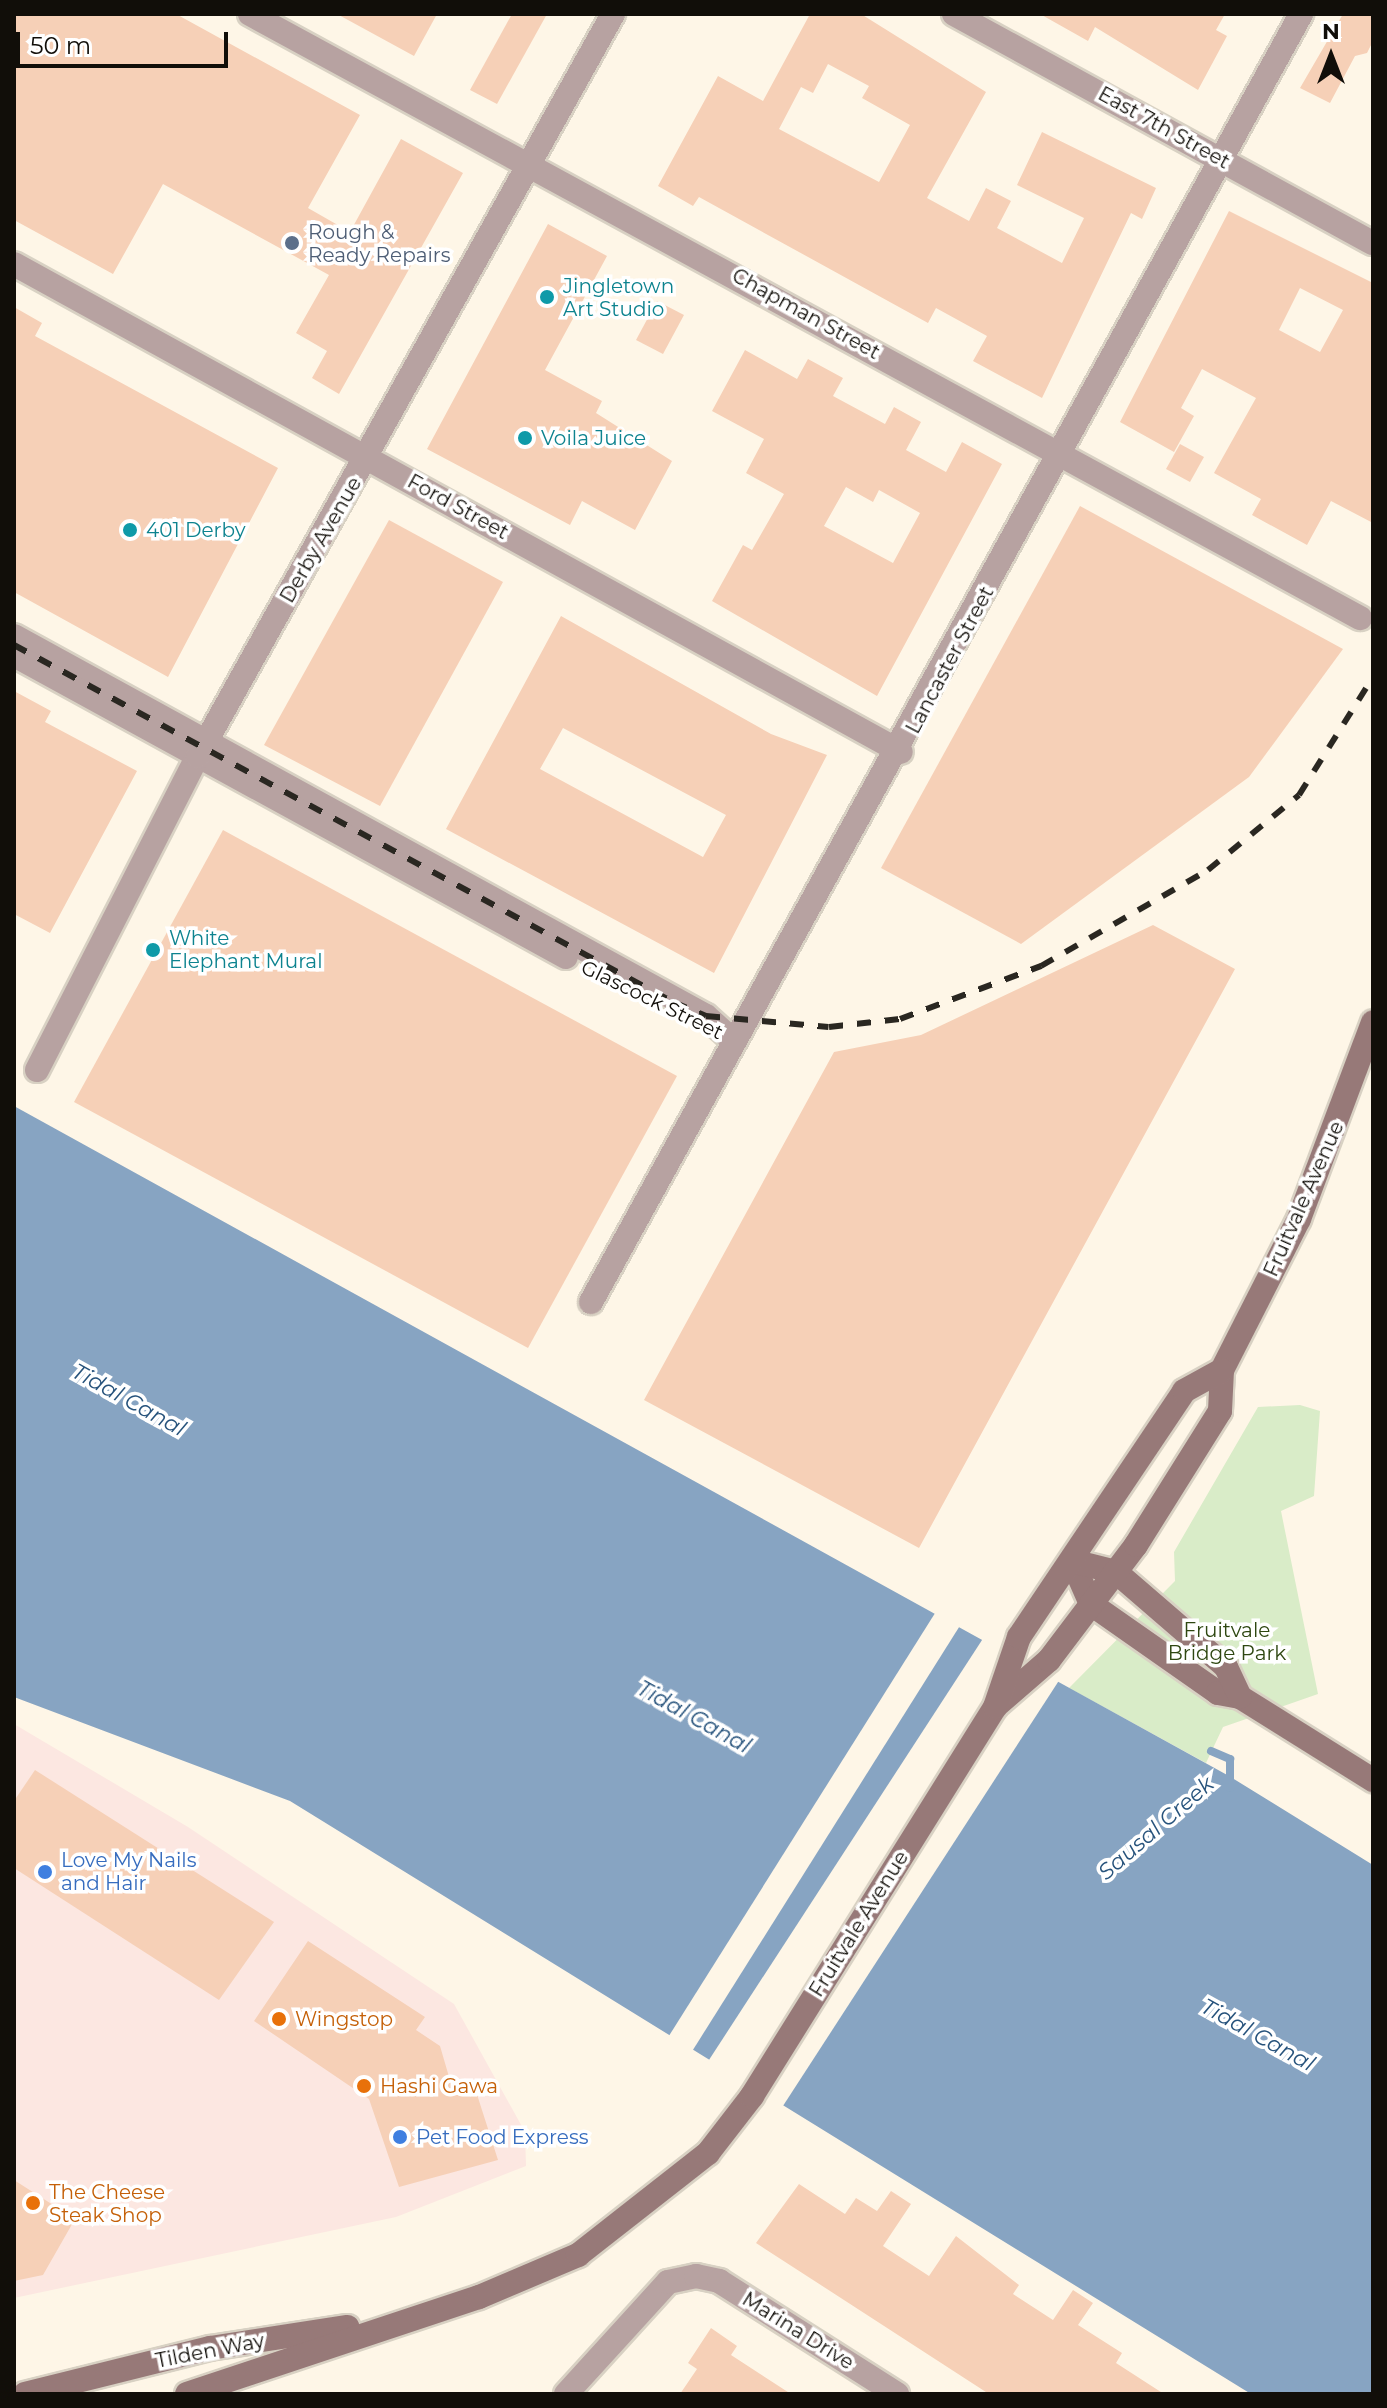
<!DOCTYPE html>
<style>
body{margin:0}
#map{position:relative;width:1387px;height:2408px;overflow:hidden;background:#fef6e7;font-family:Montserrat,sans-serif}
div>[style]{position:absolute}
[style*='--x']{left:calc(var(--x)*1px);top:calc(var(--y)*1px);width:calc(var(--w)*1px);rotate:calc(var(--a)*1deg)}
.commercial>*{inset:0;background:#fce7e1}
.green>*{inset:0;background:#d9ecc8}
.water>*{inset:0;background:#87a4c2}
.pier>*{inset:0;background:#fef6e7}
.stream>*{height:8px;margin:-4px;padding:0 4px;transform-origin:4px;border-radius:4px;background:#87a4c2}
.building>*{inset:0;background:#f6d0b7}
.roads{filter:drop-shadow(2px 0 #d8d1c3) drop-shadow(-2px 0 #d8d1c3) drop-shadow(0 2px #d8d1c3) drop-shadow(0 -2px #d8d1c3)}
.street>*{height:24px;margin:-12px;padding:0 12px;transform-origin:12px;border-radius:12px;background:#b7a2a1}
.secondary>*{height:24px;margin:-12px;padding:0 12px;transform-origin:12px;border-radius:12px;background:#977978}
.rail>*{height:6px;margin-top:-3px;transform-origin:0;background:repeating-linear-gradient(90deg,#2a2721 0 14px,transparent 0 28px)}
.dots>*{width:22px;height:22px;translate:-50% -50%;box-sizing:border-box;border:4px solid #fff;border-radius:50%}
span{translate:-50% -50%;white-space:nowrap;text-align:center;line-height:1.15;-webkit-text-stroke:7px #fff;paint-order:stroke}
.street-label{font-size:20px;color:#110e09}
.service-label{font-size:20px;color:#4e5e75}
.left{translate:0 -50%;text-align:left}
.culture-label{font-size:20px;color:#0d838f}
.park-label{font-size:20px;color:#2e4711}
.shop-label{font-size:20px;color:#366cbe}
.food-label{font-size:20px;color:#c56008}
.water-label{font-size:22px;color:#27537c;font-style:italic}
.frame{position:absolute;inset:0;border:16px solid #110e09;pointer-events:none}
.north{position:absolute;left:1291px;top:16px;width:80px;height:80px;-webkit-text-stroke:6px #fff;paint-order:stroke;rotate:0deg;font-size:22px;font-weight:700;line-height:32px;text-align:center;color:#110e09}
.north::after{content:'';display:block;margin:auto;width:28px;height:36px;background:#110e09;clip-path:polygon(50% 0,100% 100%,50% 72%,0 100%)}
.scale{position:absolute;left:16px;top:32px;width:212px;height:36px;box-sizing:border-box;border:4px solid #110e09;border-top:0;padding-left:10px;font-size:24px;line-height:28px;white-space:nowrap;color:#110e09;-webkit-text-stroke:6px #fff;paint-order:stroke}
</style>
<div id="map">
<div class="commercial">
<i style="clip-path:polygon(14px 1724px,188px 1827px,454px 2004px,525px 2132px,526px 2166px,396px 2217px,14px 2298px)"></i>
</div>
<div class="green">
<i style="clip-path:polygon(1300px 1405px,1320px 1411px,1314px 1496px,1281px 1511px,1318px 1694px,1223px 1727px,1206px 1763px,1069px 1688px,1175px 1581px,1174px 1552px,1258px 1407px)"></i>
</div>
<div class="water">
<i style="clip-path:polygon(14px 1106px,1229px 1776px,1373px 1865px,1373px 2394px,1251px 2394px,290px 1801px,14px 1697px)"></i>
</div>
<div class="pier">
<i style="clip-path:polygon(937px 1610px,961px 1624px,691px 2053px,667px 2039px)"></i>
<i style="clip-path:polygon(984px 1637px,1060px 1679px,781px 2109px,707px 2063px)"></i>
</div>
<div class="stream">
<i style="--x:1211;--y:1751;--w:21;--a:23"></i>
<i style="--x:1230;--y:1759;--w:29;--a:90"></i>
</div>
<div class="building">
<i style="clip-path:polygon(14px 14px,176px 14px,360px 115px,308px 208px,350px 232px,401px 139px,463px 173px,339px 394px,312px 378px,327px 351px,296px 333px,329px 275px,163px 184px,113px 274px,14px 220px)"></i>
<i style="clip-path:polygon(337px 14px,437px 14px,414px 56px)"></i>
<i style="clip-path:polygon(512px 14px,547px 14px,497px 104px,470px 90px)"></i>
<i style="clip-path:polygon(evenodd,810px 14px,861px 14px,986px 92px,927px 198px,969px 221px,986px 188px,1011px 201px,997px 228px,1062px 263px,1084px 218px,1017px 185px,1042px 132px,1156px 188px,1142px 219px,1131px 213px,1042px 398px,973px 361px,987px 336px,936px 308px,928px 323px,699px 197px,693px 206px,658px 186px,718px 76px,763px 101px,810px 14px,828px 64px,869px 86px,862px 98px,910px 125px,879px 182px,779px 129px,801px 87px,813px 93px,828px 64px)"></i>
<i style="clip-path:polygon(1040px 14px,1225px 14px,1216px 30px,1227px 36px,1198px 90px,1095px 27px,1088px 41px)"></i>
<i style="clip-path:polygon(1343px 14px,1373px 14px,1373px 41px,1367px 53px,1355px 56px,1330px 103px,1300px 88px)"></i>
<i style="clip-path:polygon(evenodd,1229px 211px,1373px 283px,1373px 523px,1331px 501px,1307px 545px,1252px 515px,1261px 499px,1214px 473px,1256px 398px,1202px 369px,1181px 408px,1194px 416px,1174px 452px,1120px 422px,1229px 211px,1300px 288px,1343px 310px,1320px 352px,1279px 330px,1300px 288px)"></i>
<i style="clip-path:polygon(548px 224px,607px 256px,545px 370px,602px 401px,596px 413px,672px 461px,635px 530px,582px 501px,570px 525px,427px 449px)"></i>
<i style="clip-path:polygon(657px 301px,684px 315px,663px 354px,636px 340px)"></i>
<i style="clip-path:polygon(14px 307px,42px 323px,35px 336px,278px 468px,168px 677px,14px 592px)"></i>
<i style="clip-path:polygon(evenodd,745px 350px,797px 379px,808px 359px,843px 378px,833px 396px,885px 424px,894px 407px,921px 422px,906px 450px,946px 472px,962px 442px,1002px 464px,877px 696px,712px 601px,743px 545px,752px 550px,784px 494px,746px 473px,764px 439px,712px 411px,745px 350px,846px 487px,873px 502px,879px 490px,920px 513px,893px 563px,824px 526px,846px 487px)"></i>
<i style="clip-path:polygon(1180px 444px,1204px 457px,1190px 482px,1166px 469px)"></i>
<i style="clip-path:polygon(1080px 506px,1343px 649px,1249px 777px,1021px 944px,881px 868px)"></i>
<i style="clip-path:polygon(389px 520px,503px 582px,380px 806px,264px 745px)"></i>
<i style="clip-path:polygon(evenodd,561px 616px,771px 734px,827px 755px,714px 973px,446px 829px,561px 616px,563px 728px,726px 815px,703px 857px,540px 769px,563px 728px)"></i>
<i style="clip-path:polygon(14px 691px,51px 711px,45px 722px,137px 771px,50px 933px,14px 914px)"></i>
<i style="clip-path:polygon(223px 830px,677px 1076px,528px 1348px,74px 1102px)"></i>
<i style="clip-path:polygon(1153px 925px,1235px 969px,919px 1548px,644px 1400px,834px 1052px,921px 1035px)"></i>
<i style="clip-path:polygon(35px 1770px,274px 1922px,219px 2000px,14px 1868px,14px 1801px)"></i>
<i style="clip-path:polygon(308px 1941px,425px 2017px,416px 2030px,440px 2046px,452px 2087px,473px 2082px,498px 2160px,399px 2187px,369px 2099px,254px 2021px)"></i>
<i style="clip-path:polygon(14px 2180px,75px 2219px,43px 2275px,14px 2281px)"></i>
<i style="clip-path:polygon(799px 2184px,845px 2214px,856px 2198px,877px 2211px,891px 2191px,911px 2204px,883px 2246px,929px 2276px,956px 2236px,1019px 2285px,1013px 2294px,1053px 2320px,1073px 2290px,1093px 2303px,1078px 2325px,1122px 2353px,1116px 2363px,1164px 2394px,989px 2394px,756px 2243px)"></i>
<i style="clip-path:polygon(711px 2328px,737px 2346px,731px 2355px,791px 2394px,680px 2394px,697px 2369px,688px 2363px)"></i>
</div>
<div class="roads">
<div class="street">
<i style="--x:250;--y:14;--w:1264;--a:28.55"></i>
<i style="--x:954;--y:14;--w:477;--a:28.7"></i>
<i style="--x:14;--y:264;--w:1012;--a:28.82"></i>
<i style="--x:14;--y:636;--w:789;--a:28.77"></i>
<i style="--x:706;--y:1016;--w:38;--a:42"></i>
<i style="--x:14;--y:655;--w:629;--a:28.68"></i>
<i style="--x:37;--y:1070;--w:353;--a:-62.9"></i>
<i style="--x:198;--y:756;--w:850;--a:-60.78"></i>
<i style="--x:591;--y:1302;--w:1471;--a:-61.13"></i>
<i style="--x:566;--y:2394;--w:151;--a:-47.7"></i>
<i style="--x:668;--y:2282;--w:29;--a:-12"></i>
<i style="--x:696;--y:2276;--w:24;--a:12"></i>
<i style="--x:719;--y:2281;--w:211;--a:32.4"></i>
</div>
<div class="secondary">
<i style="--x:1072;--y:1561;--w:47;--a:66.2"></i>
<i style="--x:1091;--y:1604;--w:155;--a:35"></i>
<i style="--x:1218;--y:1693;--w:22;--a:10"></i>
<i style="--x:1240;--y:1697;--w:157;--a:32"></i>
<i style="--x:1072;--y:1561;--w:45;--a:14"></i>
<i style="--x:1116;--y:1572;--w:145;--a:40.8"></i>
<i style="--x:1226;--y:1667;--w:33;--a:65"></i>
<i style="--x:996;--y:1706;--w:70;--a:-41"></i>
<i style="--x:1049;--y:1660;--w:144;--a:-52.9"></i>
<i style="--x:1136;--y:1545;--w:158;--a:-57.9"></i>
<i style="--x:1220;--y:1411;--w:41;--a:-87.2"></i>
<i style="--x:1222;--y:1370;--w:169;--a:-63"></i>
<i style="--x:1299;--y:1219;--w:210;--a:-69.4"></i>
<i style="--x:25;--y:2394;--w:191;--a:-14"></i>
<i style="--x:210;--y:2348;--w:139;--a:-8.7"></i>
<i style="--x:187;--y:2394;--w:308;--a:-18.4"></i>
<i style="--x:479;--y:2297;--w:108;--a:-23"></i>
<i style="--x:578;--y:2255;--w:165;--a:-38.1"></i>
<i style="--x:708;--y:2153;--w:72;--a:-52.3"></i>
<i style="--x:752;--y:2096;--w:459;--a:-58"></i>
<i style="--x:995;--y:1707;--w:74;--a:-71.1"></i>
<i style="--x:1019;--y:1637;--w:296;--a:-56.1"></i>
<i style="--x:1184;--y:1391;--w:43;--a:-28.9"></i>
</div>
</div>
<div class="rail">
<i style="--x:14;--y:645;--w:749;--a:28.45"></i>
<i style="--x:673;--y:1002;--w:36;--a:23"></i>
<i style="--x:706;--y:1016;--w:123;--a:5.1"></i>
<i style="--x:829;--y:1027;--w:71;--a:-6.4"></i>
<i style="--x:900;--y:1019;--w:151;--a:-20.6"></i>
<i style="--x:1041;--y:966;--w:193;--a:-29.9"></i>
<i style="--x:1208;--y:870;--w:118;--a:-39.5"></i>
<i style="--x:1299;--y:795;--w:139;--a:-57.9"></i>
</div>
<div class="dots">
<i style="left:292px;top:243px;background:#5c6f8a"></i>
<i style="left:547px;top:297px;background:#0f9aa8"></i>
<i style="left:525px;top:438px;background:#0f9aa8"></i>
<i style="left:130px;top:530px;background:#0f9aa8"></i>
<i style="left:153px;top:950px;background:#0f9aa8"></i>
<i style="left:45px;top:1872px;background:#3f7fe0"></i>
<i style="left:279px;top:2019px;background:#e8710a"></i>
<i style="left:364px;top:2086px;background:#e8710a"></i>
<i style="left:400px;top:2137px;background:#3f7fe0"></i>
<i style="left:33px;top:2203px;background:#e8710a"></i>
</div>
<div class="street-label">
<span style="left:1164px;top:128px;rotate:29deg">East 7th Street</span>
<span style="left:806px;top:314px;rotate:29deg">Chapman Street</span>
<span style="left:458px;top:507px;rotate:29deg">Ford Street</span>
<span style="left:321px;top:540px;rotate:-60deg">Derby Avenue</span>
<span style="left:950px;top:660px;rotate:-62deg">Lancaster Street</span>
<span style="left:652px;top:1000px;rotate:26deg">Glascock Street</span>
<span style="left:1304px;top:1199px;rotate:-66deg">Fruitvale Avenue</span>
<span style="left:859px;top:1924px;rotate:-58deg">Fruitvale Avenue</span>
<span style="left:798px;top:2331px;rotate:32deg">Marina Drive</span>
<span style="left:210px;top:2351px;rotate:-11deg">Tilden Way</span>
</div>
<div class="service-label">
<span class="left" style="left:308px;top:244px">Rough &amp;<br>Ready Repairs</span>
</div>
<div class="culture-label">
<span class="left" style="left:563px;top:298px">Jingletown<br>Art Studio</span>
<span class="left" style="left:541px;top:438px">Voila Juice</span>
<span class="left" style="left:146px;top:530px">401 Derby</span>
<span class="left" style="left:169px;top:950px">White<br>Elephant Mural</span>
</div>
<div class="park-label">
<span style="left:1227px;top:1642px">Fruitvale<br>Bridge Park</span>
</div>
<div class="shop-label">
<span class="left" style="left:61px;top:1872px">Love My Nails<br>and Hair</span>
<span class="left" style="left:416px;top:2137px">Pet Food Express</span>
</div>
<div class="food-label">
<span class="left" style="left:295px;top:2019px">Wingstop</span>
<span class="left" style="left:380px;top:2086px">Hashi Gawa</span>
<span class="left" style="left:49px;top:2204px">The Cheese<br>Steak Shop</span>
</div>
<div class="water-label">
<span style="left:129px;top:1400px;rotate:29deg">Tidal Canal</span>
<span style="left:694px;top:1717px;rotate:29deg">Tidal Canal</span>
<span style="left:1156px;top:1828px;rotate:-41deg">Sausal Creek</span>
<span style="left:1258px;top:2035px;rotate:29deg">Tidal Canal</span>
</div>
<div class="frame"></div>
<div class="north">N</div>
<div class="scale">50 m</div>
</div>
